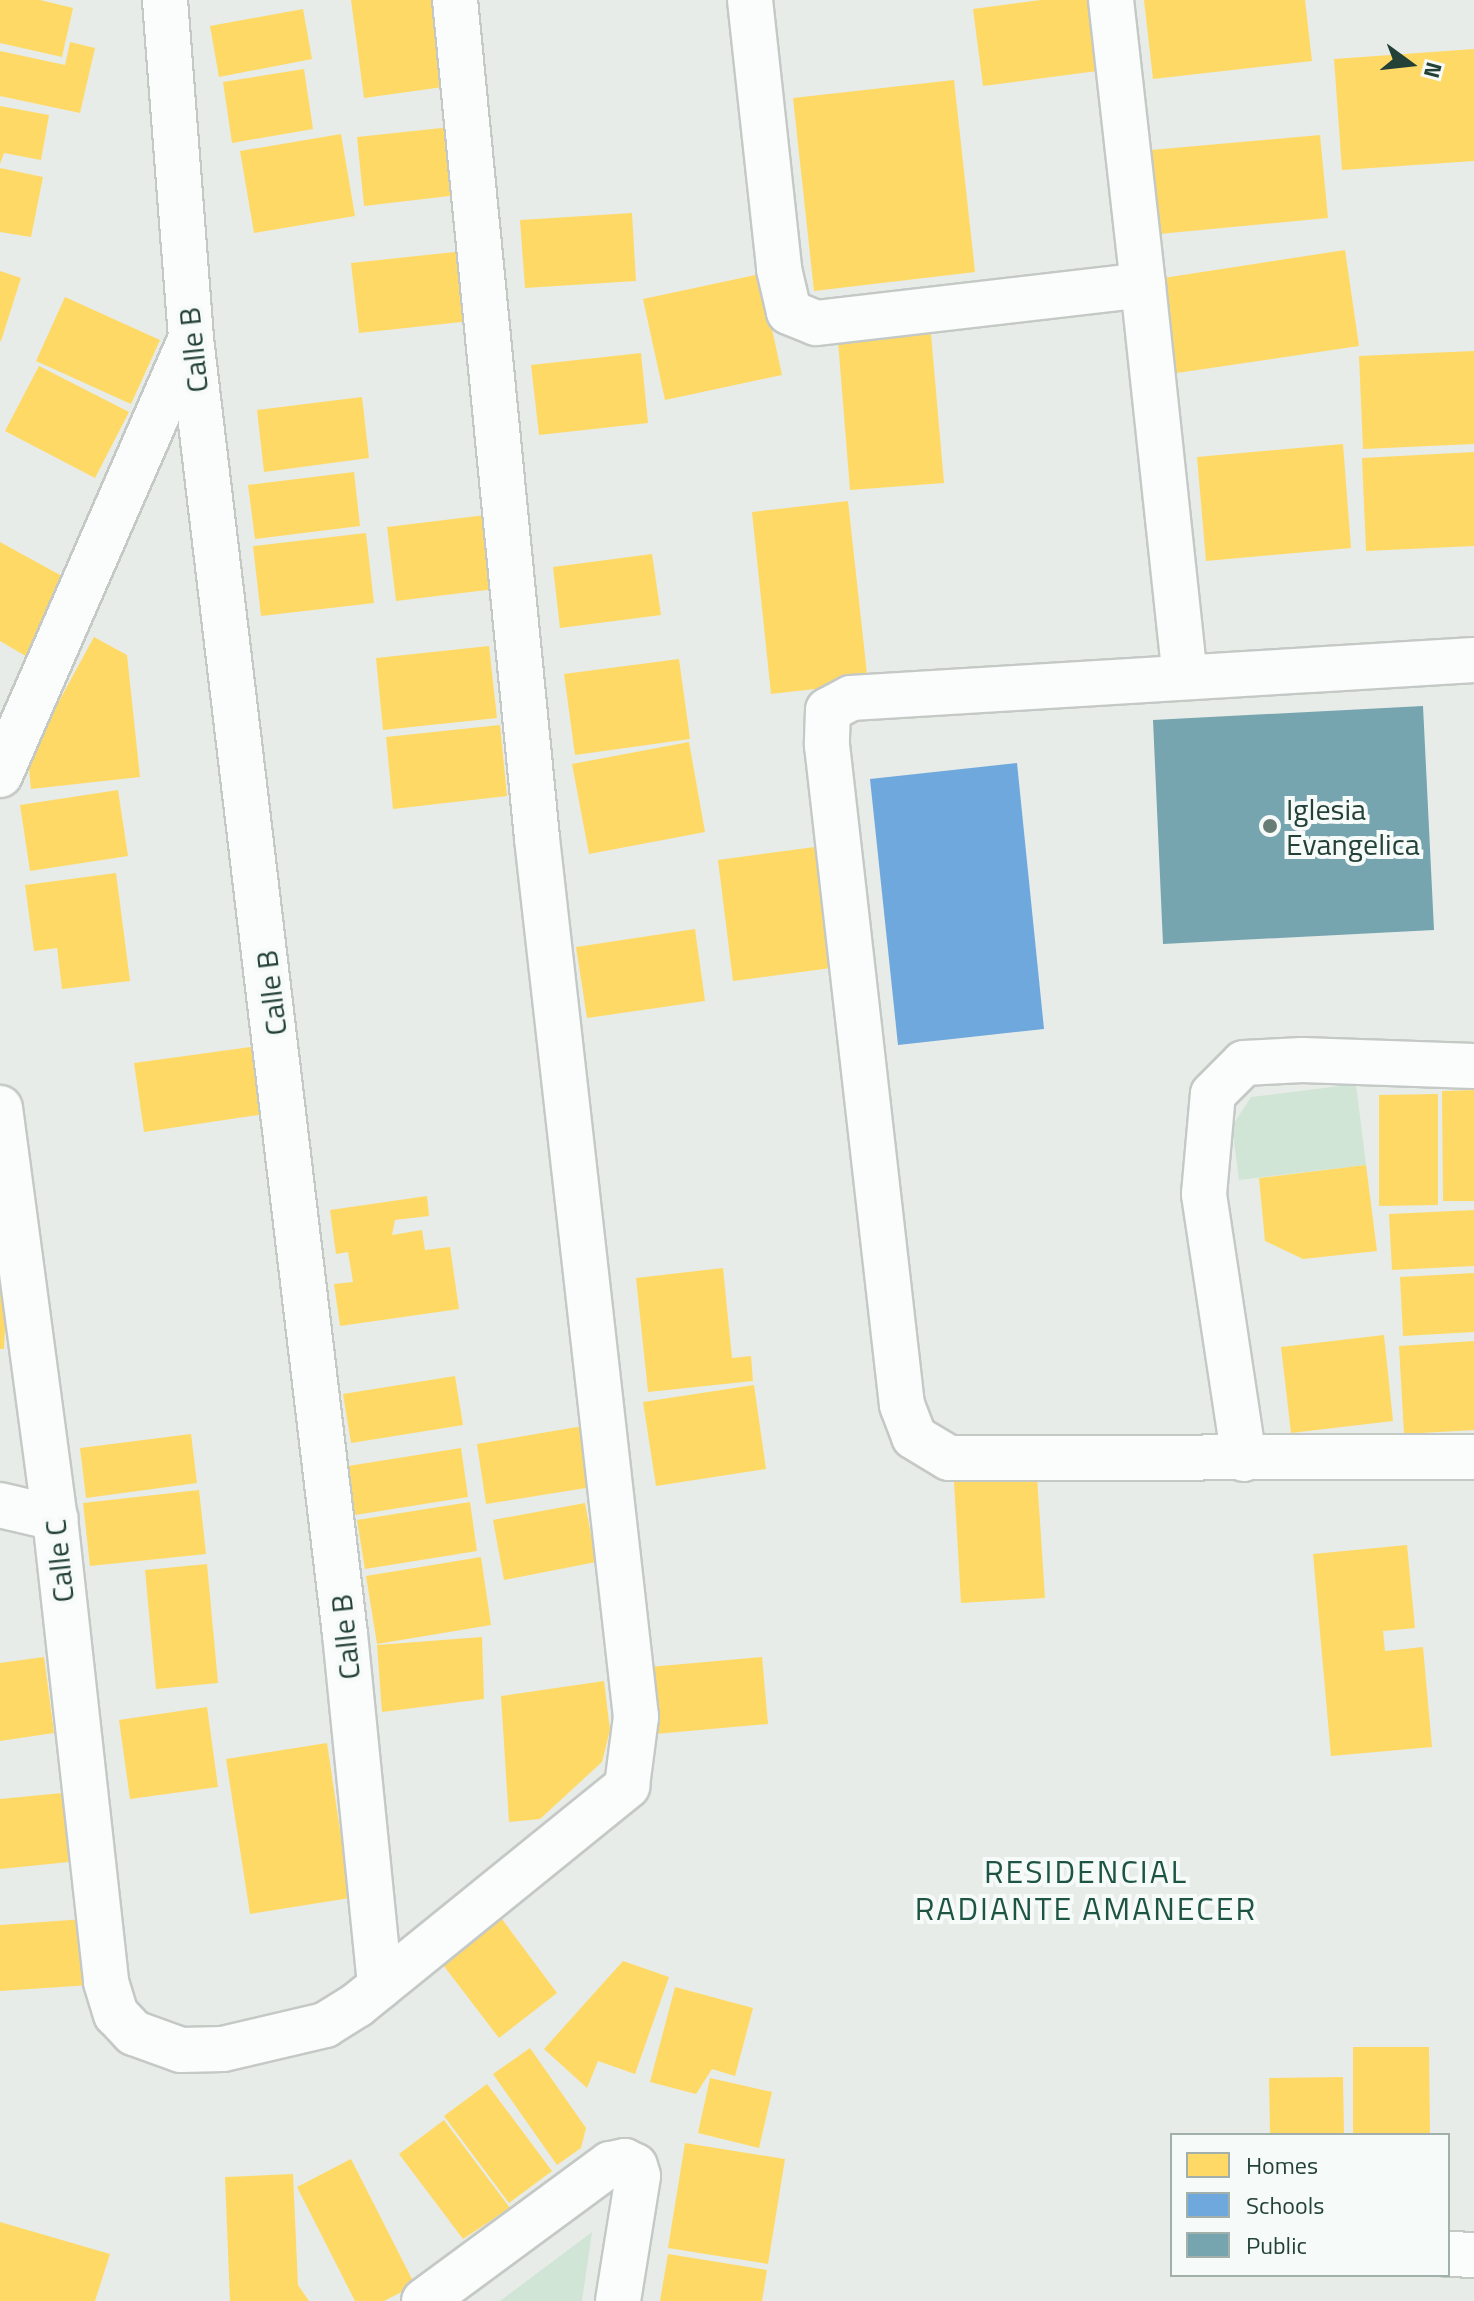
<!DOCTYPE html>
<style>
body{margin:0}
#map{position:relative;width:1474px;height:2301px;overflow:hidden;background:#e7ece9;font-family:"Titillium Web",sans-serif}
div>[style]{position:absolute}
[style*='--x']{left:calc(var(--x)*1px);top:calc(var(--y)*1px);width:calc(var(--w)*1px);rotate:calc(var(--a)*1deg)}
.green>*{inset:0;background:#d0e5d5}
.homes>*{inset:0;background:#ffd966}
.schools>*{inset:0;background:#6fa8dc}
.public>*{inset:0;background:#76a5af}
.roads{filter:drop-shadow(2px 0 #c4c9c6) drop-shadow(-2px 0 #c4c9c6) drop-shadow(0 2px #c4c9c6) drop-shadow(0 -2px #c4c9c6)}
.street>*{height:44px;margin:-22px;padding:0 22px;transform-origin:22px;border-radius:22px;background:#fbfcfc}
.dots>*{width:22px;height:22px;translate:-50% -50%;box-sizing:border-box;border:4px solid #f6faf8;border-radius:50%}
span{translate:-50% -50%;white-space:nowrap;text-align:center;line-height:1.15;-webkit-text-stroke:8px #f6faf8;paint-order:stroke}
.street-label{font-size:30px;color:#234137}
.poi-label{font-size:30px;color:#234137}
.left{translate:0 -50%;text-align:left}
.neighbourhood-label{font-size:32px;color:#1e5443;letter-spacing:2px}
.legend{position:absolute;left:1170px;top:2133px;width:280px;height:144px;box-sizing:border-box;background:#f6faf8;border:2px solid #a2b0ab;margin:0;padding:10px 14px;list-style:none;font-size:24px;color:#234137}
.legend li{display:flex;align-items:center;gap:16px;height:40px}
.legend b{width:40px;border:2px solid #a2b0ab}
.north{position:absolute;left:1370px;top:24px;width:80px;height:80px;-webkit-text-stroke:6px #f6faf8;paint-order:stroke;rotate:105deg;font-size:22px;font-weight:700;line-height:32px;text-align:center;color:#234137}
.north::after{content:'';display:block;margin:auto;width:28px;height:36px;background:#234137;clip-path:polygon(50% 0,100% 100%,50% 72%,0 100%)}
</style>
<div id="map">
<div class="green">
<i style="clip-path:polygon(1356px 1084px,1366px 1165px,1239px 1180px,1232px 1126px,1251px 1097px)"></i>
<i style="clip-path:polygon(592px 2232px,582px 2301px,500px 2301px)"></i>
</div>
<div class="homes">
<i style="clip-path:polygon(0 0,40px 0,73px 8px,62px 57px,0 43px)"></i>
<i style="clip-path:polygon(351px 0,431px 0,443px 87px,364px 98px)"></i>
<i style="clip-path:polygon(1041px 0,1088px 0,1097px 71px,983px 86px,973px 9px)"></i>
<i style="clip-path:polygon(1144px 0,1305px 0,1312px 61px,1153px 79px)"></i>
<i style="clip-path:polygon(303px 9px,312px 59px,219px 77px,210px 26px)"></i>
<i style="clip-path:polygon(70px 42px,95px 48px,80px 113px,0 96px,0 51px,65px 65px)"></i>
<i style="clip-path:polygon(1474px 49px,1474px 161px,1342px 170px,1334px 59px)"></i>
<i style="clip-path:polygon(304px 69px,313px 129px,232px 143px,223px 82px)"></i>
<i style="clip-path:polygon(954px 80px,975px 272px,814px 291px,793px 98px)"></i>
<i style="clip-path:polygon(0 106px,49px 115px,41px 160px,4px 153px,0 164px)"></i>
<i style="clip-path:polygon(451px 127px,458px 195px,364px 206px,357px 137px)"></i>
<i style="clip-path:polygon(341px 134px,355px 216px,254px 233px,240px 151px)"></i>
<i style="clip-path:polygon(1320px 135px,1328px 218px,1159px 234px,1151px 150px)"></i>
<i style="clip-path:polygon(0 168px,43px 177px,31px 237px,0 232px)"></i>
<i style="clip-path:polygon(632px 213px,636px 281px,525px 288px,520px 220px)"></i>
<i style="clip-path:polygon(1345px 250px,1359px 346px,1170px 374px,1157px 279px)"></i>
<i style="clip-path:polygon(464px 251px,471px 321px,359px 333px,351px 263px)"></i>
<i style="clip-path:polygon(0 271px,21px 278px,1px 341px,0 341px)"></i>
<i style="clip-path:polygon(760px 274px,782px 375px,665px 400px,643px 299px)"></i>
<i style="clip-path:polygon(65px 297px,160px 340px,131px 404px,36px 361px)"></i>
<i style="clip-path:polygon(931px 334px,944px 483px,850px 490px,838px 341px)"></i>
<i style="clip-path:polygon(1474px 351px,1474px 444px,1363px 449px,1359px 356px)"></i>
<i style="clip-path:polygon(641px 353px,648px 423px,539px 435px,531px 365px)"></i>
<i style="clip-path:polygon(39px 366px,129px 412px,95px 478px,5px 431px)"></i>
<i style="clip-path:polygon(362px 397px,369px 458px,264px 472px,257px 410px)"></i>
<i style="clip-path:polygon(1343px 444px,1351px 548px,1206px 561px,1197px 457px)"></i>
<i style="clip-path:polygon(1474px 452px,1474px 546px,1366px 551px,1362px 458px)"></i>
<i style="clip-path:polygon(354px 472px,360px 526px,255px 539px,248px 485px)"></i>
<i style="clip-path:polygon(848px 501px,868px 683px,771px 694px,752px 512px)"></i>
<i style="clip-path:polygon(486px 515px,495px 589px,396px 601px,387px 527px)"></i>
<i style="clip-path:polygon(366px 533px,374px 603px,261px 616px,253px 546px)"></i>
<i style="clip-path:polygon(0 542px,71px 581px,29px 658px,0 641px)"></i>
<i style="clip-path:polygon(652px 554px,661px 615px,560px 628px,553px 567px)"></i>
<i style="clip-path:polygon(94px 637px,127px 655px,140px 777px,31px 789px,28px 758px)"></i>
<i style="clip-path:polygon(489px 646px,497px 718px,383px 730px,376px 658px)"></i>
<i style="clip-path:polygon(679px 659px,690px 739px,575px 755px,564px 674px)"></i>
<i style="clip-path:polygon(500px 725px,507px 796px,393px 809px,386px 737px)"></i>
<i style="clip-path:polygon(689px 742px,705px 832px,589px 854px,572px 764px)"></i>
<i style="clip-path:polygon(118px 790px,128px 856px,30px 871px,20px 805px)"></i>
<i style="clip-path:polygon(815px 847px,831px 968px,733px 981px,718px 860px)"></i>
<i style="clip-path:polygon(116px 873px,130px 981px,62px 989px,57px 948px,34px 951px,25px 885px)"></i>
<i style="clip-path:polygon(695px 929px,705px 1001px,587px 1018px,576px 947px)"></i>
<i style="clip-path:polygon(257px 1046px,265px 1114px,144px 1132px,134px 1063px)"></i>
<i style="clip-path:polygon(1474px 1090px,1474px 1201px,1443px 1201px,1442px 1091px)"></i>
<i style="clip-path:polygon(1438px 1094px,1438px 1205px,1379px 1206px,1379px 1095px)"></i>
<i style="clip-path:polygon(1366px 1165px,1377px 1251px,1303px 1259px,1265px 1241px,1259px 1178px)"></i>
<i style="clip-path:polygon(427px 1196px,429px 1216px,395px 1220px,392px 1235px,422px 1230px,425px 1250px,450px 1247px,459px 1309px,340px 1326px,334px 1284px,353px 1282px,348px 1252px,336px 1254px,330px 1210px)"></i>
<i style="clip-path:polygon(1474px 1210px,1474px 1266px,1392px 1270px,1389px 1214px)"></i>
<i style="clip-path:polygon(0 1262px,8px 1262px,4px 1349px,0 1349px)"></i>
<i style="clip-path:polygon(723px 1268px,732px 1358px,751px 1356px,753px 1381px,648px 1392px,636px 1278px)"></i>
<i style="clip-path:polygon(1474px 1273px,1474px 1332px,1403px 1336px,1400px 1277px)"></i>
<i style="clip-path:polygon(1384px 1335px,1393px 1421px,1291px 1433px,1281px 1347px)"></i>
<i style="clip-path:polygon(1474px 1341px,1474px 1430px,1404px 1434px,1399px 1346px)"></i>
<i style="clip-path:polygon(455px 1376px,463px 1425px,351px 1443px,343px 1394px)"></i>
<i style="clip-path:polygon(754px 1385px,766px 1469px,656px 1486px,643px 1402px)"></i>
<i style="clip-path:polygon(583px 1426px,592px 1487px,486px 1504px,477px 1444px)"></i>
<i style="clip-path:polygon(191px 1434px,197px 1483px,86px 1498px,80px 1448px)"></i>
<i style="clip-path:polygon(461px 1448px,468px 1497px,355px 1515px,348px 1466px)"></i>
<i style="clip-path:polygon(1037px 1476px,1045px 1598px,961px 1603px,954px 1482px)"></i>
<i style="clip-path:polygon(199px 1490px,206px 1554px,90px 1566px,83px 1503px)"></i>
<i style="clip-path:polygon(470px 1502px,477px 1551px,365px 1569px,357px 1520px)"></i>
<i style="clip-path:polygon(585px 1503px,596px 1562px,504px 1580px,493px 1520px)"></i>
<i style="clip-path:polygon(1407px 1545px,1415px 1628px,1383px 1631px,1385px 1651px,1423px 1647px,1432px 1747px,1331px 1756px,1313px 1554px)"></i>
<i style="clip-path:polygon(481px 1557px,491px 1625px,377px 1644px,366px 1576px)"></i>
<i style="clip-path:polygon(207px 1564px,218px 1683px,156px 1689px,145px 1570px)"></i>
<i style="clip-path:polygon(482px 1637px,484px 1699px,382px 1712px,377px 1645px)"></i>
<i style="clip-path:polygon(44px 1657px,54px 1733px,0 1741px,0 1663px)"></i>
<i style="clip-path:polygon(762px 1657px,768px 1724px,655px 1734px,649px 1667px)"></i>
<i style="clip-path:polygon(604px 1681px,610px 1730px,602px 1762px,540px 1819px,509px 1822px,501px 1696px)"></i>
<i style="clip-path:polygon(207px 1707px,218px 1787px,130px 1799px,119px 1720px)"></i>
<i style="clip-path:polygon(327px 1743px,350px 1898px,250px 1914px,226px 1759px)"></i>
<i style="clip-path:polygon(62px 1793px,69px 1862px,0 1869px,0 1799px)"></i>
<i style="clip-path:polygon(496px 1911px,557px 1993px,499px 2038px,437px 1957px)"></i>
<i style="clip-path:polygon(85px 1919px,90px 1985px,0 1991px,0 1925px)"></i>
<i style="clip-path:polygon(623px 1961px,669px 1977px,635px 2074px,598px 2061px,587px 2088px,544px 2049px)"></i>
<i style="clip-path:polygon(675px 1987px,753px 2008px,735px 2076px,712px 2069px,696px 2094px,650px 2082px)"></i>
<i style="clip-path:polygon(1353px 2047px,1429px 2047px,1430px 2135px,1353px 2135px)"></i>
<i style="clip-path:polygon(530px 2048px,586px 2128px,581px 2148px,557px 2165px,493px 2074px)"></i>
<i style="clip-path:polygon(1343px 2077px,1344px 2135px,1270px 2135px,1269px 2078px)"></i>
<i style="clip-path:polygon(710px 2078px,772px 2092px,759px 2148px,698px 2133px)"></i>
<i style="clip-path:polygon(487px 2084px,552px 2171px,509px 2203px,444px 2116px)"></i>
<i style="clip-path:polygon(444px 2120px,510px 2208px,463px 2239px,399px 2154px)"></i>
<i style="clip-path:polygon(685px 2143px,785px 2159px,768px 2264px,668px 2248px)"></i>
<i style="clip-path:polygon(351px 2159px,415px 2285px,384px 2301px,355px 2301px,297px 2187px)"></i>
<i style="clip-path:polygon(293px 2174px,298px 2285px,309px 2301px,230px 2301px,225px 2177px)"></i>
<i style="clip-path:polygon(0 2222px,110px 2254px,95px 2301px,0 2301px)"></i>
<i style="clip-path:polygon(668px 2254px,767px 2270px,762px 2301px,660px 2301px)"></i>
</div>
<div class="schools">
<i style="clip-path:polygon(1017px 763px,1044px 1029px,898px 1045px,870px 779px)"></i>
</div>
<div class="public">
<i style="clip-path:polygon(1423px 706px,1434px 930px,1163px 944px,1153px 720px)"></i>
</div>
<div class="roads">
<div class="street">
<i style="--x:165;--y:0;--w:340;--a:85.6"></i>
<i style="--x:191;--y:339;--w:1304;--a:83.22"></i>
<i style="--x:345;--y:1634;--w:354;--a:84.3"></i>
<i style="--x:750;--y:0;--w:271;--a:83.8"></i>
<i style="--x:779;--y:269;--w:44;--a:76.9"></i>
<i style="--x:789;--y:312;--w:29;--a:22"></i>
<i style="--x:816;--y:323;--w:329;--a:-6.6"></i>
<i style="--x:1143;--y:285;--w:392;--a:83.9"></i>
<i style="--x:1111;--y:0;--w:287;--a:83.6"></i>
<i style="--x:1474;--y:660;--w:624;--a:176.51"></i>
<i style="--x:851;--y:698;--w:26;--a:152"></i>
<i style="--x:828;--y:710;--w:35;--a:92"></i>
<i style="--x:827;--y:745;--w:664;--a:83.52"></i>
<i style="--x:902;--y:1405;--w:34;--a:69"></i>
<i style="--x:914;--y:1437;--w:41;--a:31"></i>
<i style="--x:949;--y:1458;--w:525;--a:-0.11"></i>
<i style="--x:0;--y:775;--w:474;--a:-66.4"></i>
<i style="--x:0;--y:1108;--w:414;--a:82.4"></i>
<i style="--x:55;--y:1518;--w:467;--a:83.7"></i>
<i style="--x:106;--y:1982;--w:34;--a:73"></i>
<i style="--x:116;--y:2014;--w:26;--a:47"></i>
<i style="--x:134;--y:2033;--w:50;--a:19.9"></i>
<i style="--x:181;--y:2050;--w:42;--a:-1.4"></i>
<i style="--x:223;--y:2049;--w:105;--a:-13.2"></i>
<i style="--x:325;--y:2025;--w:38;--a:-32"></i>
<i style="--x:357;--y:2005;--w:348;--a:-39"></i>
<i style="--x:627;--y:1786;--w:70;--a:-82.6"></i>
<i style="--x:636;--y:1717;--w:885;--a:-96.43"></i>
<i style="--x:537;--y:838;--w:842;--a:-95.59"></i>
<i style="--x:1244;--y:1459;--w:268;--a:-98.6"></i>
<i style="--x:1204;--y:1194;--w:100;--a:-84.9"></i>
<i style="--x:1213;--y:1094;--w:44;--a:-45"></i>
<i style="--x:1244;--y:1063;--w:58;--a:-3"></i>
<i style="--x:1302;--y:1060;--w:172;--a:2"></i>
<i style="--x:0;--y:1505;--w:57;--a:13.3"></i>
<i style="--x:1448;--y:2254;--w:26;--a:2"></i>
<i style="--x:424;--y:2301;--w:231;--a:-36.4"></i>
<i style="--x:610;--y:2164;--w:15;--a:-11"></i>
<i style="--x:625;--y:2161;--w:11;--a:27"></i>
<i style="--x:635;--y:2166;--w:10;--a:73"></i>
<i style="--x:638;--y:2176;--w:127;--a:99.1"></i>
</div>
</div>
<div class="dots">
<i style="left:1270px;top:826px;background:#687d75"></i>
</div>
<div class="street-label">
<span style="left:193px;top:350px;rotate:-96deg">Calle B</span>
<span style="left:271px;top:993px;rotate:-97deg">Calle B</span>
<span style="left:59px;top:1561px;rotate:-96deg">Calle C</span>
<span style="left:345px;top:1637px;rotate:-96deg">Calle B</span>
</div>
<div class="poi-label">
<span class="left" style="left:1286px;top:826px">Iglesia<br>Evangelica</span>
</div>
<div class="neighbourhood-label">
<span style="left:1086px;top:1890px">RESIDENCIAL<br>RADIANTE AMANECER</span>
</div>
<ul class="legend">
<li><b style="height:22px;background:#ffd966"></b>Homes</li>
<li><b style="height:22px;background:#6fa8dc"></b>Schools</li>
<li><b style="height:22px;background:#76a5af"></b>Public</li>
</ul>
<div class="north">N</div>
</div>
